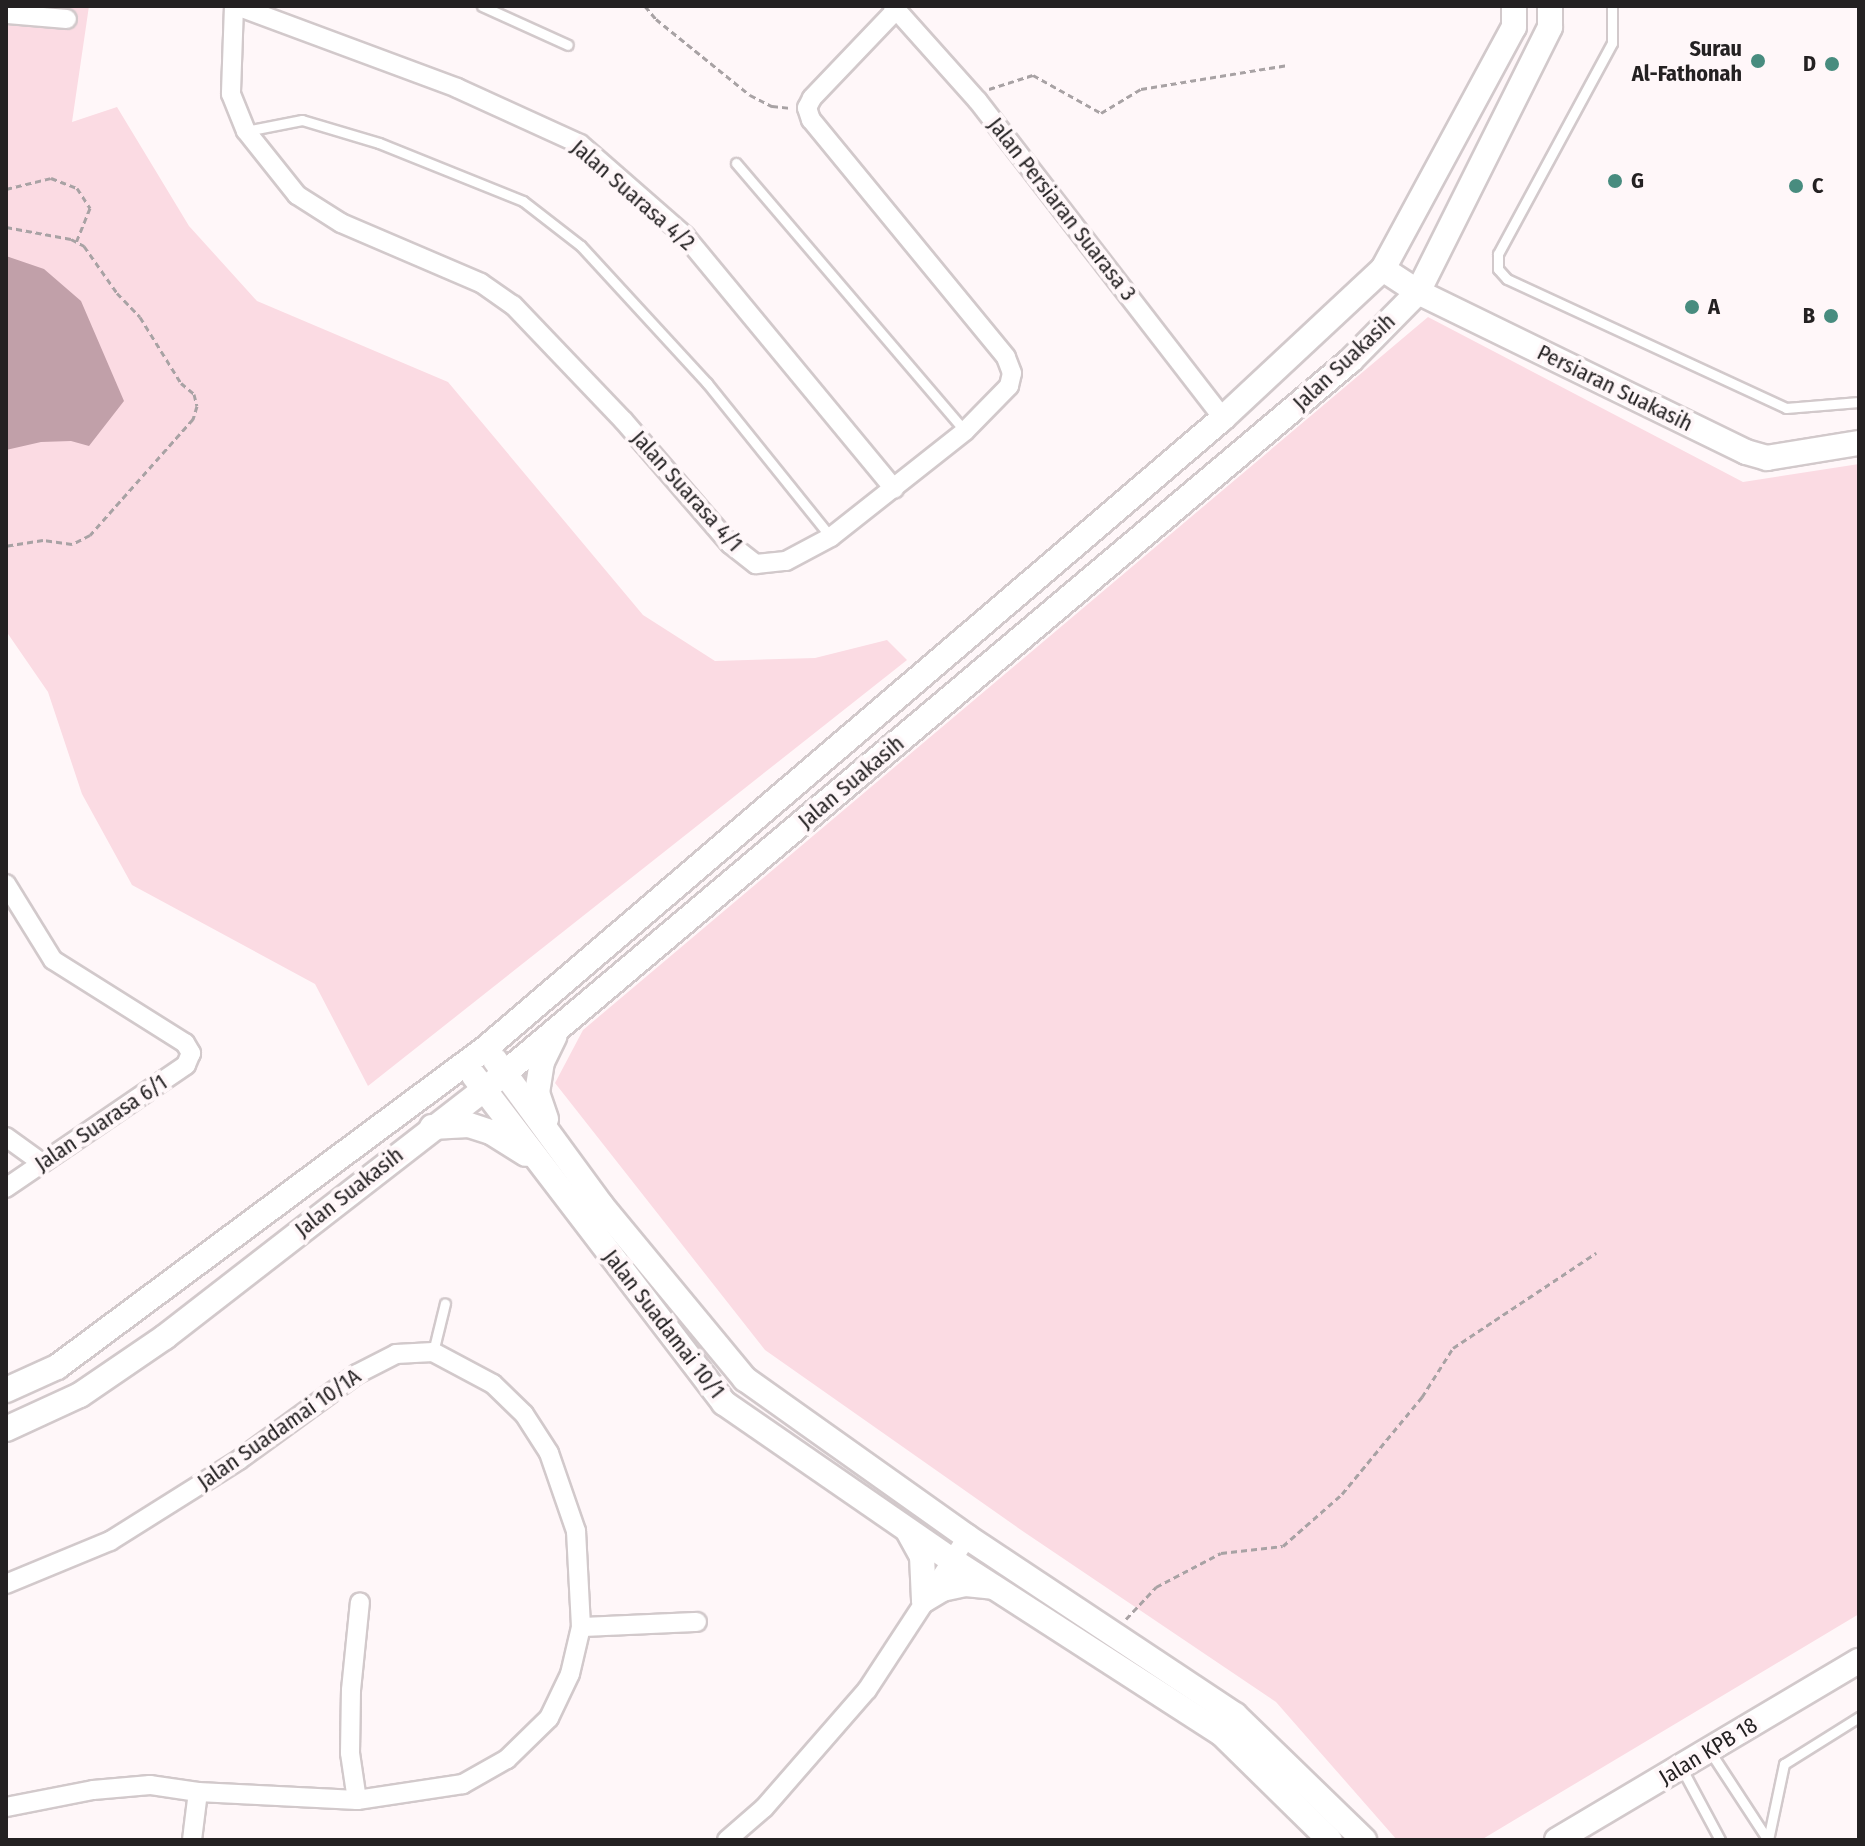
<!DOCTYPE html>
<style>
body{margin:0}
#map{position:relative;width:1865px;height:1846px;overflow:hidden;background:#fff7f9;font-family:"Fira Sans Condensed",sans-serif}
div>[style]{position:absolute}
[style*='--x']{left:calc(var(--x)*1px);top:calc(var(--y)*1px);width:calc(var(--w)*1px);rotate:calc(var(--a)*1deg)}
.green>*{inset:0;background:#fbdbe3}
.water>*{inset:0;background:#c1a0a9}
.path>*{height:3px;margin-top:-1.5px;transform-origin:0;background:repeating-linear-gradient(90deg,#a8a2a4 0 6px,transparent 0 10px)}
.roads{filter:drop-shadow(2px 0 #d2c9cb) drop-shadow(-2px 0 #d2c9cb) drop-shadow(0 2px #d2c9cb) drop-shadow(0 -2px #d2c9cb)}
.lane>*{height:9px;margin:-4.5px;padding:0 4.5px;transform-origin:4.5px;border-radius:4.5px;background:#fff}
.street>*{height:18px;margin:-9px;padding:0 9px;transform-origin:9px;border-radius:9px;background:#fff}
.secondary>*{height:24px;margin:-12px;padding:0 12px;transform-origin:12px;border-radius:12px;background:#fff}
.dots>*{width:22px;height:22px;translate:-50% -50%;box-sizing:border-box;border:4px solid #fff7f9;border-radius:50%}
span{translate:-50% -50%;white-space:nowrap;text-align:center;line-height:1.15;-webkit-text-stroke:8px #fff7f9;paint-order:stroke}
.poi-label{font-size:22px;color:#242122;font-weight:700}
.right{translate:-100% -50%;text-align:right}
.left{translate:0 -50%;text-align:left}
.street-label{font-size:22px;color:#242122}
.frame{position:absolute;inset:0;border:8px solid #242122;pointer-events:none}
</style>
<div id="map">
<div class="green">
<i style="clip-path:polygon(6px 6px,89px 6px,72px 122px,117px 107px,189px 226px,257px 301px,448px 382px,643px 615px,715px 661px,815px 658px,887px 640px,907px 660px,368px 1086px,315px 984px,132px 885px,82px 794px,48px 692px,6px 631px)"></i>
<i style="clip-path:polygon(1428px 317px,1743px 482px,1859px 464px,1859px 1614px,1481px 1840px,1397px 1840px,1276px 1702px,1024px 1532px,765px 1350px,555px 1083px,583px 1030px)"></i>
</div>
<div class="water">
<i style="clip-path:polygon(6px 256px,44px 269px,81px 301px,124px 401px,89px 446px,71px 441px,41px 442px,6px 450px)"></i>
</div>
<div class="path">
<i style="--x:645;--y:6;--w:17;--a:50"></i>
<i style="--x:656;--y:19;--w:121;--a:39"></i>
<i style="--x:750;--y:95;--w:25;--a:27"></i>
<i style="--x:772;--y:106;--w:18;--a:6"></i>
<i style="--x:989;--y:89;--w:46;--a:-17.7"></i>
<i style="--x:1033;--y:75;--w:78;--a:29.2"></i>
<i style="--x:1101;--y:113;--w:47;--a:-31"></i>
<i style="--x:1141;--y:89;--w:149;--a:-9.3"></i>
<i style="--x:6;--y:189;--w:46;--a:-13.7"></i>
<i style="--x:51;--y:178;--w:28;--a:21"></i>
<i style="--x:77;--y:188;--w:24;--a:57"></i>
<i style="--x:90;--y:208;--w:37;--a:112"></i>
<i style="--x:6;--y:227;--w:66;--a:10.5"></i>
<i style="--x:71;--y:239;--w:15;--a:28"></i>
<i style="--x:84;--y:246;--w:57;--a:54.9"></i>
<i style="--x:117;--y:293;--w:33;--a:46"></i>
<i style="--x:140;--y:317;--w:78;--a:58.2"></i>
<i style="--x:181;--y:383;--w:17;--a:40"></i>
<i style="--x:194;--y:394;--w:12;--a:76"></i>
<i style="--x:197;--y:406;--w:14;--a:107"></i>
<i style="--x:193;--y:419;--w:155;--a:131.6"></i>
<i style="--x:90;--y:535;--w:20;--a:153"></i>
<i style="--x:72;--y:544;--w:29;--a:-172"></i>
<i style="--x:43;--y:540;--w:37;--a:171"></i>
<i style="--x:1126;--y:1619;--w:44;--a:-46.8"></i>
<i style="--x:1156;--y:1587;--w:73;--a:-27.6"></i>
<i style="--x:1221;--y:1553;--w:62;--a:-6.4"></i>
<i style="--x:1283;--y:1546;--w:79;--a:-41.4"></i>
<i style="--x:1342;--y:1494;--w:126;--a:-50.5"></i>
<i style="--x:1422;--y:1397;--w:58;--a:-57.7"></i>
<i style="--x:1453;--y:1348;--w:172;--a:-33.6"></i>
</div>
<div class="roads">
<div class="lane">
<i style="--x:482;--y:6;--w:94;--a:24.4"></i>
<i style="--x:1612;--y:6;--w:37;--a:90"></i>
<i style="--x:1612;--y:43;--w:240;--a:118.4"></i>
<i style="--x:1498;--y:254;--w:15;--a:90"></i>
<i style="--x:1498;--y:269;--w:13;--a:48"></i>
<i style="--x:1507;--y:279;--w:307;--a:24.8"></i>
<i style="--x:1786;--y:408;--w:73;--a:-4.7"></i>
<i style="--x:246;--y:131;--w:57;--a:-11.1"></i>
<i style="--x:302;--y:120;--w:80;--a:16.6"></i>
<i style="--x:379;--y:143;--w:155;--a:21.9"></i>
<i style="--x:523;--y:201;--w:73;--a:37.8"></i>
<i style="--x:581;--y:246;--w:186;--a:47.4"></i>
<i style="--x:707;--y:383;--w:198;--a:51.2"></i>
<i style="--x:736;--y:163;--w:353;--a:49.5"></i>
<i style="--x:433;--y:1352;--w:50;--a:-76.2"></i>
<i style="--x:1709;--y:1750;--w:108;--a:56.8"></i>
<i style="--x:1682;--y:1769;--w:81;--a:61.8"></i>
<i style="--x:1768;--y:1840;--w:78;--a:-78.1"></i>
<i style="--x:1784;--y:1764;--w:89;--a:-32.1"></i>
</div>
<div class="street">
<i style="--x:234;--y:6;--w:88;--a:92"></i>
<i style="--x:231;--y:94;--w:40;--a:68"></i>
<i style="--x:246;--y:131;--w:82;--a:51.4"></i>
<i style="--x:297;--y:195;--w:52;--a:32.5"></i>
<i style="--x:341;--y:223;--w:152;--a:23.2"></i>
<i style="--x:481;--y:283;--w:39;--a:35"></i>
<i style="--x:513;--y:305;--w:159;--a:46.3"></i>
<i style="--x:623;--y:420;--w:164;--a:49.2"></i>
<i style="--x:730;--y:544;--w:33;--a:38"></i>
<i style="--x:756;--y:564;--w:30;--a:-6"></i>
<i style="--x:786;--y:561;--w:51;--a:-28.1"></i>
<i style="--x:831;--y:537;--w:171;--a:-38.3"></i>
<i style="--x:965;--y:431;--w:63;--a:-45.6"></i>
<i style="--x:1009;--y:386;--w:13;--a:-77"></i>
<i style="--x:1012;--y:373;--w:17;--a:-111"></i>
<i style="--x:1006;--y:357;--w:307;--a:-129.4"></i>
<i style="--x:811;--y:120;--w:13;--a:-108"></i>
<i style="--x:807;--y:108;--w:11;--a:-63"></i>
<i style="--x:812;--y:98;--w:123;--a:-46.3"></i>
<i style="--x:237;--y:6;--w:235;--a:20.4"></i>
<i style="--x:457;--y:88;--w:135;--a:24.5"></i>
<i style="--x:580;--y:144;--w:140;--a:41.2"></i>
<i style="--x:685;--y:236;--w:328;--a:50.4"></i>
<i style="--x:893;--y:6;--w:127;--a:48.2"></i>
<i style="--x:978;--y:101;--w:401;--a:52.3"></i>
<i style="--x:6;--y:14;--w:61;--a:4.7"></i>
<i style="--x:6;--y:884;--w:89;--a:58.3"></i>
<i style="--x:53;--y:960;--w:156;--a:32.2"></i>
<i style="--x:185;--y:1043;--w:12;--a:59"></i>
<i style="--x:191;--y:1053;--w:13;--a:113"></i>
<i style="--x:186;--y:1065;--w:218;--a:145.7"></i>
<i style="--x:6;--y:1137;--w:44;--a:35.8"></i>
<i style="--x:6;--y:1584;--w:113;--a:-22.5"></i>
<i style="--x:110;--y:1541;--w:152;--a:-32.1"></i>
<i style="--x:239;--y:1460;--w:146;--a:-36.1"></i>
<i style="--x:357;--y:1374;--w:44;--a:-27.1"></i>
<i style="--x:396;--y:1354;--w:37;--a:-3"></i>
<i style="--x:433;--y:1352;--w:68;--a:28.1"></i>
<i style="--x:493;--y:1384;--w:43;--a:44.1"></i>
<i style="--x:524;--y:1414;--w:46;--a:57.3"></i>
<i style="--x:549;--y:1453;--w:83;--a:70.9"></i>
<i style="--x:576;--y:1531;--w:96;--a:87"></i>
<i style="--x:581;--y:1627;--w:48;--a:103.2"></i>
<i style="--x:570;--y:1674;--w:49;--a:115.5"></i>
<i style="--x:549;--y:1718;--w:59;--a:135.7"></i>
<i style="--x:507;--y:1759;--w:51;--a:150.4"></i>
<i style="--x:463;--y:1784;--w:107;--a:171.4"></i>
<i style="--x:357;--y:1800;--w:159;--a:-177.1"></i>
<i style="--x:198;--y:1792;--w:49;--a:-171.7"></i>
<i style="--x:150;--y:1785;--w:57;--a:175"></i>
<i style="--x:93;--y:1790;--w:89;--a:168.9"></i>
<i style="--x:581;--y:1627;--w:116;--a:-2.5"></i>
<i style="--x:357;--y:1800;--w:48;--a:-98.5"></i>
<i style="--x:350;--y:1753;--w:63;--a:-89.1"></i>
<i style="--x:351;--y:1690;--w:88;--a:-84.2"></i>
<i style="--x:192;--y:1840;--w:48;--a:-82.9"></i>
<i style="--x:727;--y:1840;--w:49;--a:-40.9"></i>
<i style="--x:764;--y:1808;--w:157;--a:-48.9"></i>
<i style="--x:867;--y:1690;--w:183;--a:-56.8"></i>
</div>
<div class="secondary">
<i style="--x:1383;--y:269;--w:42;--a:33.3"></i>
<i style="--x:1418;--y:292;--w:365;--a:26"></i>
<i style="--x:1746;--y:452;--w:22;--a:16"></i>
<i style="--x:1767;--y:458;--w:93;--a:-9.3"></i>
<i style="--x:495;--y:1060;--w:180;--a:53.8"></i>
<i style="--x:601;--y:1205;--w:226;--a:50.4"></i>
<i style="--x:745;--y:1379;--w:272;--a:35.4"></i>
<i style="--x:967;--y:1537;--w:322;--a:33.6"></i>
<i style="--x:1235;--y:1715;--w:180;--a:44.1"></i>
<i style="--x:474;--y:1076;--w:412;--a:52.6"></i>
<i style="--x:724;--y:1403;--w:277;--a:34.6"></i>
<i style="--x:952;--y:1560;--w:321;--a:32.8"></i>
<i style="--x:1222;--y:1734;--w:151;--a:44.5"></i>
<i style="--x:546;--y:1119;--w:28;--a:-109"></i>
<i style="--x:537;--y:1093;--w:31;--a:-81"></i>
<i style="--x:542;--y:1062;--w:28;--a:-64"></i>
<i style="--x:432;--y:1127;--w:37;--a:-3"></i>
<i style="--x:469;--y:1125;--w:23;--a:18"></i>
<i style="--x:491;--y:1132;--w:41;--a:32.2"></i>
<i style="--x:6;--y:1390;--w:56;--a:-24.3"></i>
<i style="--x:57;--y:1367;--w:535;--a:-36.63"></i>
<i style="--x:486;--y:1048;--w:970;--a:-40.52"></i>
<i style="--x:1223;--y:418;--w:219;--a:-43"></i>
<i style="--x:1383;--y:269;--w:275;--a:-61.6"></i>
<i style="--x:1514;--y:27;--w:21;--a:-90"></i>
<i style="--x:6;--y:1429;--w:81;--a:-24.7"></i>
<i style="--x:80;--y:1395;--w:103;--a:-34.3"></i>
<i style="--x:165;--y:1337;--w:430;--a:-37.8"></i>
<i style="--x:505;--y:1073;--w:1106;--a:-40.12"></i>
<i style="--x:1351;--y:360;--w:95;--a:-45.4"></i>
<i style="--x:1418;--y:292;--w:296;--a:-63.5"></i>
<i style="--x:1550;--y:27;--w:21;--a:-90"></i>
<i style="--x:908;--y:1531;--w:29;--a:61"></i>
<i style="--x:922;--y:1556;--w:44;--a:87.4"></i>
<i style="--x:924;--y:1600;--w:21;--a:-31"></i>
<i style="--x:942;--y:1589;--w:25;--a:-12"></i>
<i style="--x:966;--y:1584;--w:27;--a:6"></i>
<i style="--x:1557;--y:1840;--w:351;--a:-30.7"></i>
</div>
</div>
<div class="dots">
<i style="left:1758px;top:61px;background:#488c7f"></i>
<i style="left:1832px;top:64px;background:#488c7f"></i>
<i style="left:1615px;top:181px;background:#488c7f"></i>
<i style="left:1796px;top:186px;background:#488c7f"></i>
<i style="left:1692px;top:307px;background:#488c7f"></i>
<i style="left:1831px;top:316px;background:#488c7f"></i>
</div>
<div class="poi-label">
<span class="right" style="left:1742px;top:61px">Surau<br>Al-Fathonah</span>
<span class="right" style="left:1816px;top:64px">D</span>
<span class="left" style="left:1631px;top:181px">G</span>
<span class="left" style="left:1812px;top:186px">C</span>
<span class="left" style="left:1708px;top:307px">A</span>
<span class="right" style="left:1815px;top:316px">B</span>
</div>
<div class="street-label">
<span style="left:633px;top:195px;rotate:41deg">Jalan Suarasa 4/2</span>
<span style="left:1062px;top:209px;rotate:52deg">Jalan Persiaran Suarasa 3</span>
<span style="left:1344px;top:362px;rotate:-43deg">Jalan Suakasih</span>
<span style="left:1615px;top:388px;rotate:26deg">Persiaran Suakasih</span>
<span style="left:687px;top:491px;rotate:48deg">Jalan Suarasa 4/1</span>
<span style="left:851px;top:782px;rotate:-40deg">Jalan Suakasih</span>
<span style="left:101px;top:1123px;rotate:-34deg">Jalan Suarasa 6/1</span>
<span style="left:349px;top:1192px;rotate:-38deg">Jalan Suakasih</span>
<span style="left:664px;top:1324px;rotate:52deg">Jalan Suadamai 10/1</span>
<span style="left:279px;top:1429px;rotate:-35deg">Jalan Suadamai 10/1A</span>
<span style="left:1708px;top:1751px;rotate:-31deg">Jalan KPB 18</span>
</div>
<div class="frame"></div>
</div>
